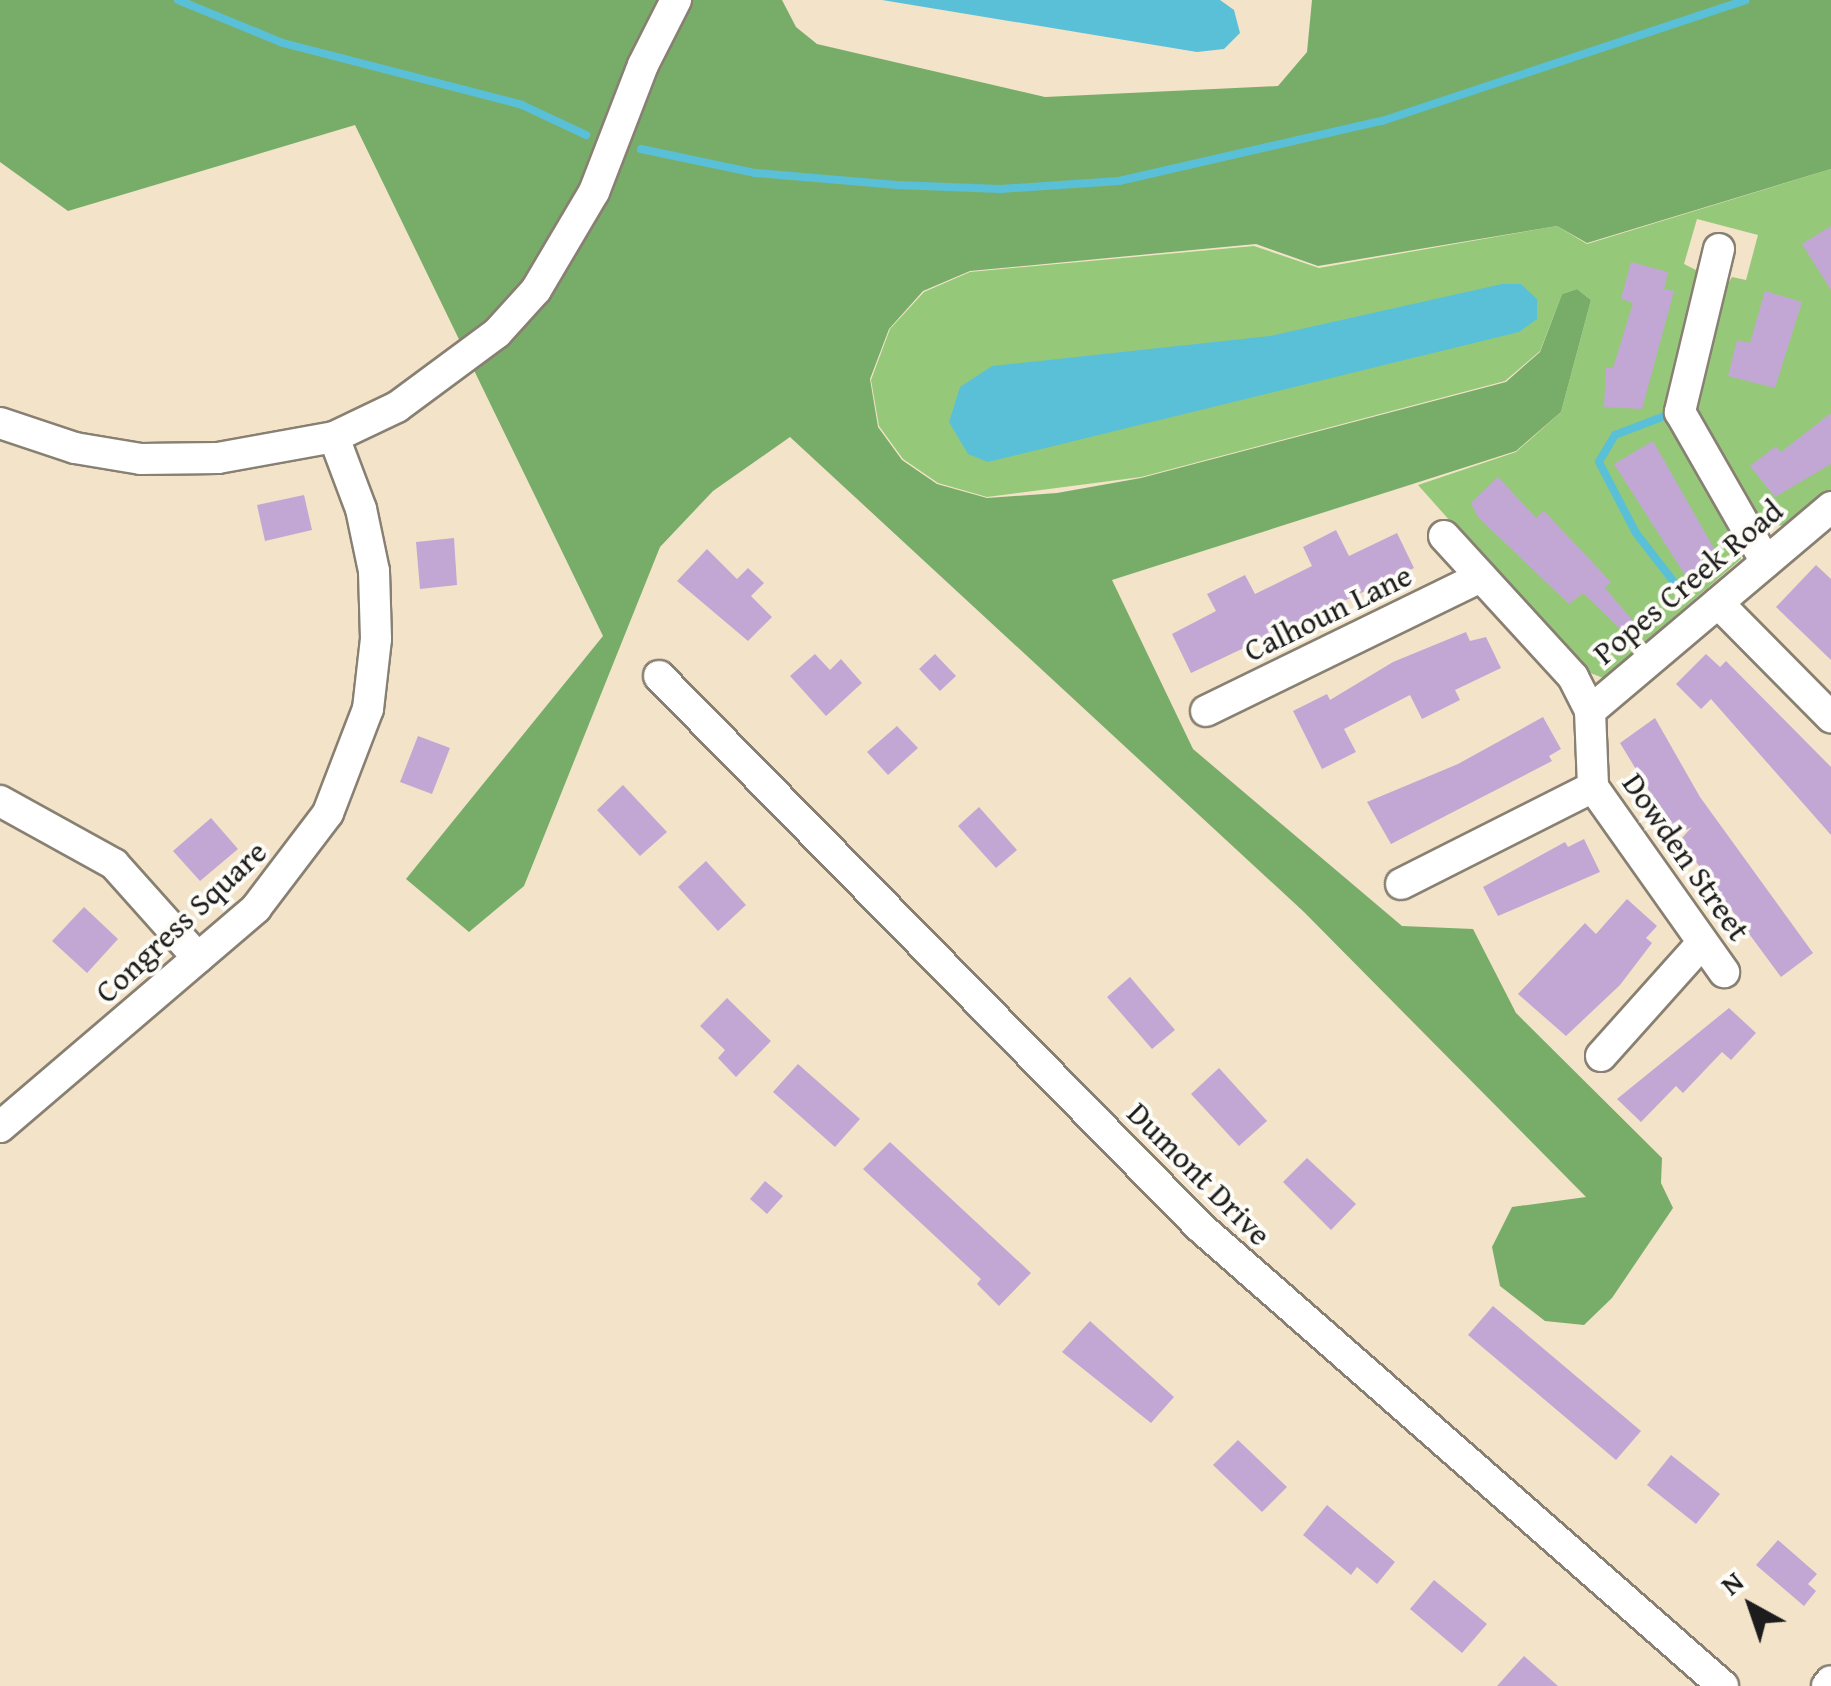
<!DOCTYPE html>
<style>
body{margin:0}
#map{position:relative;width:1831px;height:1686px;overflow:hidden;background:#f3e3c9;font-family:"Gentium Book Plus",serif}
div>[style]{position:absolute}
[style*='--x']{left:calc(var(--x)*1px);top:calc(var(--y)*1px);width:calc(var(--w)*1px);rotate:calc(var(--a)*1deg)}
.green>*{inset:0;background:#95c979}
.forest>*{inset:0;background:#78ad69}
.water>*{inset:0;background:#5ac0d7}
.stream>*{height:8px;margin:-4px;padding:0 4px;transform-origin:4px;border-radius:4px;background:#5ac0d7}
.building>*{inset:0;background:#c2a7d4}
.roads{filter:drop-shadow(2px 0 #888072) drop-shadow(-2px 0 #888072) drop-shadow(0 2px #888072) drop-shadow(0 -2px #888072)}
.minor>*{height:30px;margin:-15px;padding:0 15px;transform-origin:15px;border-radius:15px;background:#fff}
span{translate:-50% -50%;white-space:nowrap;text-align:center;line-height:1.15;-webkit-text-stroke:8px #fdfcf7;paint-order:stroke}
.street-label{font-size:32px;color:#1c1c1c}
.north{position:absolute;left:1701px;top:1556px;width:100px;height:100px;-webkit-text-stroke:8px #fdfcf7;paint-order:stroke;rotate:320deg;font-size:28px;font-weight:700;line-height:40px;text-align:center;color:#1c1c1c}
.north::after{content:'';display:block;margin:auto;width:35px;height:45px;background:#1c1c1c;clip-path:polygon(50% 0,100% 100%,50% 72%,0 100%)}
</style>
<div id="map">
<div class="green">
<i style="clip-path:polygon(1831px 169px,1831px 490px,1787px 526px,1764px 524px,1698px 417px,1697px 400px,1727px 285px,1732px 277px,1746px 280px,1758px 235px,1697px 219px,1684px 264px,1700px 272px,1668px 400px,1671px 426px,1739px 544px,1741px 559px,1603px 678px,1583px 670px,1418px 485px,1516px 452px,1561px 412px,1591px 300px,1577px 289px,1562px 294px,1540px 351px,1505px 381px,1141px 477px,987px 497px,938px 483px,903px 459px,879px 426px,871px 380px,890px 329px,924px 292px,970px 272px,1254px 246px,1319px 268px,1557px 226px,1587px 244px)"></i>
</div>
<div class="forest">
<i style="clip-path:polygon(0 0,782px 0,796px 27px,817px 44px,1045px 97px,1278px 86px,1307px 52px,1312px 0,1831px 0,1831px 169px,1587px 243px,1557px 226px,1318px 266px,1256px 244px,970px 271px,923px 291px,889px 329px,870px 379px,878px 427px,902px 460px,937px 484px,987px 498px,1057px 493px,1141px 478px,1506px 382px,1540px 352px,1562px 294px,1577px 289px,1591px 300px,1561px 412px,1516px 451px,1112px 580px,1193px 749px,1402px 926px,1473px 929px,1516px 1013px,1662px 1158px,1661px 1183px,1673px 1208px,1612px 1298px,1584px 1325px,1545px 1321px,1500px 1286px,1492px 1247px,1512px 1207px,1586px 1197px,1304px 912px,790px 437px,713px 491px,660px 547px,524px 886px,469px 932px,406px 879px,603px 636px,355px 125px,68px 211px,0 162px)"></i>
</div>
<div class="water">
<i style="clip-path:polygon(882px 0,1220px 0,1234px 10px,1240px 33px,1224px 49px,1197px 52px)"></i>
<i style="clip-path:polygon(1502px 284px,1521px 284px,1537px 299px,1537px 319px,1519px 332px,988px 462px,968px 454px,949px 422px,960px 387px,992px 366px,1270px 336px)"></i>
</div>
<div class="stream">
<i style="--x:178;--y:0;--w:113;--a:22.3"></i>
<i style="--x:283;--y:43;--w:247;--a:14.5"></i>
<i style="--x:522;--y:105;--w:71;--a:25.1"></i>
<i style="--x:641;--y:149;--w:116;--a:11.9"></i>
<i style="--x:755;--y:173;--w:143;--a:4.8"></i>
<i style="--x:897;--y:185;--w:103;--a:2.2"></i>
<i style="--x:1000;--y:189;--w:119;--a:-3.8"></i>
<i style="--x:1119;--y:181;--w:270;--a:-12.9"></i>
<i style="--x:1382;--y:121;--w:383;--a:-18.4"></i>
<i style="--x:1670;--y:414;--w:59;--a:159.1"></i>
<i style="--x:1615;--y:435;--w:31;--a:121"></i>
<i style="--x:1599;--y:462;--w:80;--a:62.5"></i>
<i style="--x:1636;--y:533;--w:72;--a:52.3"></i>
</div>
<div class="building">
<i style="clip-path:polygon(1831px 226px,1831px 290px,1802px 244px)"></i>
<i style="clip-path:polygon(1631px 262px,1668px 272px,1664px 289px,1674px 291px,1642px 409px,1604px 407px,1606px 368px,1613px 368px,1633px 303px,1621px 299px)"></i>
<i style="clip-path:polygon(1765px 291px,1802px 302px,1775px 388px,1728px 376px,1737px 340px,1750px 343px)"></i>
<i style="clip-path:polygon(1831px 413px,1831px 464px,1775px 497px,1750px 466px,1776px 446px,1781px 452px)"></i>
<i style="clip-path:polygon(1653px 441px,1720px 559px,1687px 578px,1614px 464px)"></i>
<i style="clip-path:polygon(1498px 477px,1536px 518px,1544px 511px,1611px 582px,1605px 588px,1634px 622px,1623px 632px,1583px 593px,1569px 604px,1478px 517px,1471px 503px)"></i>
<i style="clip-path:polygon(304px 495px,312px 530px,265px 541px,257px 505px)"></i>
<i style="clip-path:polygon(1336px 530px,1349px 556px,1397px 533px,1414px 568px,1191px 673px,1172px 634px,1216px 611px,1207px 594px,1245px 575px,1255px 594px,1312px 566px,1303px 547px)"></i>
<i style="clip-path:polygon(454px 538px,457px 585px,420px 589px,416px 542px)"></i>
<i style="clip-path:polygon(707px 549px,737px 579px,748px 568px,764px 583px,751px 596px,772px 617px,748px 641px,677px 581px)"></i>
<i style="clip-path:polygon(1816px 565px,1831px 579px,1831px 660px,1776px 607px)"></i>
<i style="clip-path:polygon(1466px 632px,1470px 641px,1486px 637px,1501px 668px,1455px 690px,1460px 700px,1422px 719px,1410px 695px,1344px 729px,1356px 752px,1322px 769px,1293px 711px,1327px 694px,1330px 700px,1393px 662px)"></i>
<i style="clip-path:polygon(815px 654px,830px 670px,841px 659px,862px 683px,826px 716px,790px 676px)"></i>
<i style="clip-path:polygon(935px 654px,956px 676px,940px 691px,919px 669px)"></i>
<i style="clip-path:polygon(1706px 654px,1720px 667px,1726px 661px,1831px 767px,1831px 835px,1711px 699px,1701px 709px,1676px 684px)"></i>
<i style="clip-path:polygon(1543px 717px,1561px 749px,1549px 756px,1552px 761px,1391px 844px,1367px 802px,1458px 764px)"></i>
<i style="clip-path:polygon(1655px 718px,1700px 797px,1813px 953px,1781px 977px,1680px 840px,1692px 827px,1676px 835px,1620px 743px)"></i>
<i style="clip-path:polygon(897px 726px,918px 748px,888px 775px,867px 752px)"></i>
<i style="clip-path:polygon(418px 736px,450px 748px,432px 794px,400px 782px)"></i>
<i style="clip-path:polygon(623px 785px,667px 832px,640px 856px,597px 810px)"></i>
<i style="clip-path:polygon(979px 807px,1017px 850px,996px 868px,958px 826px)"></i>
<i style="clip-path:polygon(211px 818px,238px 849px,200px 881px,173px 851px)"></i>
<i style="clip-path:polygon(1584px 839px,1600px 872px,1498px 916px,1483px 887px,1565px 842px,1568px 847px)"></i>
<i style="clip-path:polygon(706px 861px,746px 905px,718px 931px,678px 887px)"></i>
<i style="clip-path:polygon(1627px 899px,1657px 926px,1646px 938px,1652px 943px,1620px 985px,1566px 1036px,1518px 994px,1585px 923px,1596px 934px)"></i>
<i style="clip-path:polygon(84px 907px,118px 939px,87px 973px,52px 941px)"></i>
<i style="clip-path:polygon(1130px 977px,1175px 1030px,1152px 1049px,1107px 997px)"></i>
<i style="clip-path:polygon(727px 998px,771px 1041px,736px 1077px,718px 1058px,725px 1050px,700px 1026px)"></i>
<i style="clip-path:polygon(1729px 1008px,1756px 1033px,1731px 1060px,1722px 1052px,1683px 1093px,1676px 1086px,1641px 1122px,1617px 1099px)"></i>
<i style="clip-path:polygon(798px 1064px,860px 1119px,835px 1147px,773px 1092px)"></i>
<i style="clip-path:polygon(1219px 1068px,1267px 1121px,1239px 1146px,1191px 1094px)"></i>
<i style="clip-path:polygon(890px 1142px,1031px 1273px,999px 1306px,977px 1284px,981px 1279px,863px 1169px)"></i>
<i style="clip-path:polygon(1307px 1158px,1356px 1204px,1331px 1230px,1283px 1182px)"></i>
<i style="clip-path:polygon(765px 1181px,783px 1196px,767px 1214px,750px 1199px)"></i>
<i style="clip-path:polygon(1493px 1306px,1641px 1431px,1616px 1460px,1468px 1335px)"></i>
<i style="clip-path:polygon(1090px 1321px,1174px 1397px,1151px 1423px,1062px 1352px)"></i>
<i style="clip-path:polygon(1238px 1440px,1287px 1487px,1262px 1512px,1213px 1465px)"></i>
<i style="clip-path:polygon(1671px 1455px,1720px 1494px,1696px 1524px,1647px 1485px)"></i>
<i style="clip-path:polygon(1327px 1505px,1395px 1562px,1377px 1584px,1357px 1567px,1351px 1575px,1303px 1535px)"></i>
<i style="clip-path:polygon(1778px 1540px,1817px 1574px,1808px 1584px,1816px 1591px,1804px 1606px,1756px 1565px)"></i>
<i style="clip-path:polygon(1434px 1580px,1487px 1624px,1462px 1653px,1410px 1609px)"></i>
<i style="clip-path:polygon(1524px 1656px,1558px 1686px,1497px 1686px)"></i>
</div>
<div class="roads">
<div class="minor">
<i style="--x:1719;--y:249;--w:168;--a:103.5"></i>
<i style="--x:1680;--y:412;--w:173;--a:60.2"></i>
<i style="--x:0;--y:423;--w:79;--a:18.4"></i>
<i style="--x:75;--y:448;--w:67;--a:9.5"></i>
<i style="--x:141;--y:459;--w:77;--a:-0.7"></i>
<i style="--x:218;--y:458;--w:118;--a:-10.3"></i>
<i style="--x:334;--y:437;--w:70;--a:-25.5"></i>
<i style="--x:397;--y:407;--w:124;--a:-36.5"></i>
<i style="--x:497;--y:333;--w:58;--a:-47.8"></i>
<i style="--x:536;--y:290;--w:114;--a:-59.4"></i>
<i style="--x:594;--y:192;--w:136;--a:-68.9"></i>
<i style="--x:643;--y:65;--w:73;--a:-63.1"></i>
<i style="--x:1444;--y:536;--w:191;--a:47.5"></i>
<i style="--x:1573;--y:677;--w:38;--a:63"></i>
<i style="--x:1590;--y:711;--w:76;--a:87.7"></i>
<i style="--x:1593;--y:787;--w:227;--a:54.7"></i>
<i style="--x:1718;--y:603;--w:161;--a:45.3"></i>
<i style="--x:659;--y:676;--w:772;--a:45.52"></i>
<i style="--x:1200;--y:1227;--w:696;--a:41.27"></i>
<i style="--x:1206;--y:711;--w:306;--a:-26"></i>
<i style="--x:1590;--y:711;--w:316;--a:-40.2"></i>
<i style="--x:0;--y:801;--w:130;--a:28.9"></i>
<i style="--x:114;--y:864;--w:126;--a:48.2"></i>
<i style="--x:1401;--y:884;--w:215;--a:-26.8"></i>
<i style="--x:1601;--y:1056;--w:152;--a:-48.2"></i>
<i style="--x:0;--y:1127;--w:337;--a:-40.5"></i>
<i style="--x:256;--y:908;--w:119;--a:-52.8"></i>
<i style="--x:328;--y:813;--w:111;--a:-69"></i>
<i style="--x:368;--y:709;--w:70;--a:-83.5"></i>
<i style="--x:376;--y:639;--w:68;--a:-91.7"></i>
<i style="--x:374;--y:571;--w:63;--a:-101.8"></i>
<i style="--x:361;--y:509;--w:77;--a:-110.6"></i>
<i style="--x:1827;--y:1686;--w:6;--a:-51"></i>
</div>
</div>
<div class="street-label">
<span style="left:1688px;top:582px;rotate:-40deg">Popes Creek Road</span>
<span style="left:1328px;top:613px;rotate:-26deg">Calhoun Lane</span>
<span style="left:1686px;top:857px;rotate:55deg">Dowden Street</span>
<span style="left:181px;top:922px;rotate:-43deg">Congress Square</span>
<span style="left:1199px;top:1174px;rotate:45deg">Dumont Drive</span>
</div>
<div class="north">N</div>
</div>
